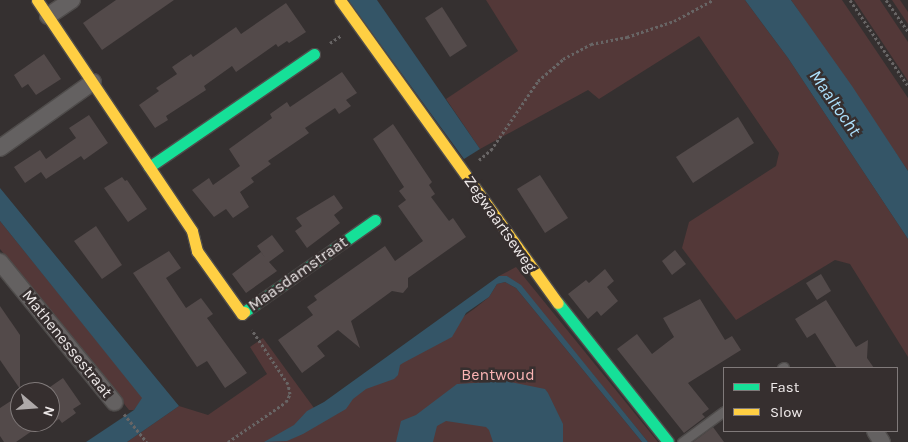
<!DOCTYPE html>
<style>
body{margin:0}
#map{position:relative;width:908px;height:442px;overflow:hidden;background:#353030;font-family:Karla,sans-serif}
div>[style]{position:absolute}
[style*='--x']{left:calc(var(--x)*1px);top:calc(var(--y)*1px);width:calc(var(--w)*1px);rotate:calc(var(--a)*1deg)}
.green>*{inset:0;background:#533838}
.water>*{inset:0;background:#345567}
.building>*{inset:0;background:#534a4a}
.path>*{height:3px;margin-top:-1.5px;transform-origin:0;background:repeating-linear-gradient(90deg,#686565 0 2.5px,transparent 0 5px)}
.roads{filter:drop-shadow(1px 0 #4f4c4b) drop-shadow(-1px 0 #4f4c4b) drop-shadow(0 1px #4f4c4b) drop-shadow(0 -1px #4f4c4b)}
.lane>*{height:9px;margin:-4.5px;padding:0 4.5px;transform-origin:4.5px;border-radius:4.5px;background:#646161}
.street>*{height:16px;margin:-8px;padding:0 8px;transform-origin:8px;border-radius:8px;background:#646161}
.fast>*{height:11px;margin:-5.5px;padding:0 5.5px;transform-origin:5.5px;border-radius:5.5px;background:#16e098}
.slow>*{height:11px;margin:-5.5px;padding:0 5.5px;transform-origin:5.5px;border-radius:5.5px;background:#ffcf43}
span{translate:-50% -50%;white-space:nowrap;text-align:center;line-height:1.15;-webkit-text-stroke:5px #362f2f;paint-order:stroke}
.street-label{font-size:16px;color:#efeaea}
.park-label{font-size:16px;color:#fbb4b4}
.water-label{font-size:18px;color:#ade1fd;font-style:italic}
.legend{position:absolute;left:723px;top:367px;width:175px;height:65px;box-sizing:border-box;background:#362f2f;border:1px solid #807a7a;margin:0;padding:6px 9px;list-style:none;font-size:15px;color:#efeaea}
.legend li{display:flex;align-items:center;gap:10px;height:25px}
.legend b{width:25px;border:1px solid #807a7a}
.north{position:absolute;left:10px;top:382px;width:50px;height:50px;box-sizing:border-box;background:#362f2f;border:1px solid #807a7a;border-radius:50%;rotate:108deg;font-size:14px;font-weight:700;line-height:20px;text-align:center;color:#efeaea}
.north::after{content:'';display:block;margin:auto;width:18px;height:22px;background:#aea9a9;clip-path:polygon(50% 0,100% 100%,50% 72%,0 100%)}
</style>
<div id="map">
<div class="green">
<i style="clip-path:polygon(486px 0,745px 0,788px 58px,908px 239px,908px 357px,850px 264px,835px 260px,736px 320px,682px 248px,689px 222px,776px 166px,779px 153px,699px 36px,599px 99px,588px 90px,480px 149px,446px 99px,518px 51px)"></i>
<i style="clip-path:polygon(791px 0,842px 0,908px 98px,908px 171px)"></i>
<i style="clip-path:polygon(854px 0,880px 0,908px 42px,908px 81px)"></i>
<i style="clip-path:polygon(892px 0,900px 0,908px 12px,908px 24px)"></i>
<i style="clip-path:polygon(0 221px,143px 398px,134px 410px,129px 410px,0 249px)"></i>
<i style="clip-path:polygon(516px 267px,658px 442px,648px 442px,568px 344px,507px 276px,499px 276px)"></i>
<i style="clip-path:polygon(505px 282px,516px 288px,642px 442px,127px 442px,179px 406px,208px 415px,267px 374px,250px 347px,263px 338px,314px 408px,310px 410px,316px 420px,474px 309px,489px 297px,497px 284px)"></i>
</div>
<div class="water">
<i style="clip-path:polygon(348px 0,377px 0,480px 149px,464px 159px)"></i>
<i style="clip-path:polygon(745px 0,791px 0,852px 86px,908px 171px,908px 239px,788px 58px)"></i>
<i style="clip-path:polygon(0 188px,179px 406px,127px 442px,86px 442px,134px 410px,142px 398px,0 221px)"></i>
<i style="clip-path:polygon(499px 276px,507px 276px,521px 285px,648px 442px,642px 442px,516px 288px,505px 282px,497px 284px,489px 297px,466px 313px,452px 337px,403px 363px,400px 365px,398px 375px,394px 379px,366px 389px,353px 399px,346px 409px,303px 434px,287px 441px,264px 442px,294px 425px,307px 411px,324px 402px)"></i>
<i style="clip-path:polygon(506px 381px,545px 389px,548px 393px,563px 424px,563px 442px,493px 442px,489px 430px,486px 427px,446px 421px,437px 426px,433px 442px,396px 442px,401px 421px,416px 415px,457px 384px)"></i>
</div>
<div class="building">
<i style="clip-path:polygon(116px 0,174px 0,102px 50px,83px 23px)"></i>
<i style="clip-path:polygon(286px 3px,306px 32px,289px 43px,287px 41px,278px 47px,276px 44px,236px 72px,232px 66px,204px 86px,206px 90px,166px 116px,168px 120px,155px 128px,139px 105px,159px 91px,156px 88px,177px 74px,172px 67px,191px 54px,193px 57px,236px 27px,241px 34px)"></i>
<i style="clip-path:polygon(442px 7px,467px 46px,450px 57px,425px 18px)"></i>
<i style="clip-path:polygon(44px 54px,61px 79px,36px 95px,28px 84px,22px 88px,14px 75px)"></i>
<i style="clip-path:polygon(342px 72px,357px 93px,346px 100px,351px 106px,339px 114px,335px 108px,305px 128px,309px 133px,268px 161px,271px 164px,251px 178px,254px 182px,240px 192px,249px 207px,233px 218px,226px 209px,214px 217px,192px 190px,209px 178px,213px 185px,240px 166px,229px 149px,272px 118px,270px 114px,287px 102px,290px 107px)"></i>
<i style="clip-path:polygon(89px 115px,108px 143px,84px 160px,81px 156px,46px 179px,41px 172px,25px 183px,14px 167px,40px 150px,46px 159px,76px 138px,69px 128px)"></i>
<i style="clip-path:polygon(738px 117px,754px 143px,693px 183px,676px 157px)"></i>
<i style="clip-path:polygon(393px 124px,432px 182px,429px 185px,435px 194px,431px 197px,449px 221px,453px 218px,466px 237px,408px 278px,408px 287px,403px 293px,392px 291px,351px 321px,360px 348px,338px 330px,317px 346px,325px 356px,302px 373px,278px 340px,313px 315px,307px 307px,317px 300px,314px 296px,385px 246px,395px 261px,423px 241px,398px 206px,406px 200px,399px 191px,404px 187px,373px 139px)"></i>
<i style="clip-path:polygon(540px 175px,568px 218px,545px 233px,517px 189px)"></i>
<i style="clip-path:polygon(122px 177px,125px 181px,127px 180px,147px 209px,128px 222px,104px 188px)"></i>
<i style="clip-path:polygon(334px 195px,343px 208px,334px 215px,340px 223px,307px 248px,295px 231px,302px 226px,296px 218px)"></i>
<i style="clip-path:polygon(96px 226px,122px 265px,102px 279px,74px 241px)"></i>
<i style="clip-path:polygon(272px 235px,284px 251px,269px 262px,277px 271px,246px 293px,232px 274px,261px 252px,266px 259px,257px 246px)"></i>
<i style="clip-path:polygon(675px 250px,686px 264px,672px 275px,662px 261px)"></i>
<i style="clip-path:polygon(169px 251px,181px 268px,166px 278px,186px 308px,201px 298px,213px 314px,207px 318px,247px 373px,225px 388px,207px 361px,197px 367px,133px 273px)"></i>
<i style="clip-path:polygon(605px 269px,614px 281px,607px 287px,618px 301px,601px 316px,597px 311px,588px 319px,568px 294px,586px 280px,589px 283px)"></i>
<i style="clip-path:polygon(821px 274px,831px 291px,817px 300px,806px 283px)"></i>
<i style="clip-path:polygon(700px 299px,725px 340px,732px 336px,741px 350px,688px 383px,709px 409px,702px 414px,705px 417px,684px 433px,617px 349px,637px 334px,652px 354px,674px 337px,663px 318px)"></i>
<i style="clip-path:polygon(826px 300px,856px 347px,868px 340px,867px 358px,874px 368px,837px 368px,815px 333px,807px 338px,795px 319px)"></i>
<i style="clip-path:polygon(0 306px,20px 335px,20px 389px,0 360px)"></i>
<i style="clip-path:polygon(63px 378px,81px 404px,73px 409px,76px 413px,62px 423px,59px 419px,50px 425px,50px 387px)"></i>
<i style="clip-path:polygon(20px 395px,20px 422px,45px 422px,16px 442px,4px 442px,0 436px,0 408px)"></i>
<i style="clip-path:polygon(713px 427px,724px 442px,693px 442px)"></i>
</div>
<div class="path">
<i style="--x:850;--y:0;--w:104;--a:56"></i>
<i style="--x:886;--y:0;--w:39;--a:55"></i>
<i style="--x:330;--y:43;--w:14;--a:-34"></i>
<i style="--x:479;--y:160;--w:16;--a:-40"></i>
<i style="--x:491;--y:150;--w:83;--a:-55.7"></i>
<i style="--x:538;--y:81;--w:33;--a:-41"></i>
<i style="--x:563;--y:59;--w:32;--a:-28"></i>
<i style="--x:591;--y:44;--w:37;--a:-11"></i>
<i style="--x:627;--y:37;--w:50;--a:-18.8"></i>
<i style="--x:674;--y:21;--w:44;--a:-28.3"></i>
<i style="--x:124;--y:414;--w:36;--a:51"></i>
<i style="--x:228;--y:442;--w:70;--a:-34.6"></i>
<i style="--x:286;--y:402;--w:9;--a:-63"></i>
<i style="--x:290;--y:394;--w:10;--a:-101"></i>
<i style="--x:288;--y:384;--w:65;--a:-123.7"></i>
</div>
<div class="roads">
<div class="lane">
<i style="--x:782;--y:368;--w:2;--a:-27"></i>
<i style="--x:682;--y:442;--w:52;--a:-36.4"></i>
</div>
<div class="street">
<i style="--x:48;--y:16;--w:29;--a:-34"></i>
<i style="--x:0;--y:148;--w:114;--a:-35.4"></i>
<i style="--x:0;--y:262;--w:181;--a:50.8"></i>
<i style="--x:875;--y:431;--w:13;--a:58"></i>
</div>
<div class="fast">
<i style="--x:149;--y:167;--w:200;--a:-34.4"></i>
<i style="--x:558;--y:303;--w:177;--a:51.6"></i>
<i style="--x:244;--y:312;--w:160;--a:-35.1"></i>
</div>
<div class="slow">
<i style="--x:37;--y:0;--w:278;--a:56.1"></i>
<i style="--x:192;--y:231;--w:21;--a:76"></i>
<i style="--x:197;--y:251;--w:77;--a:54.5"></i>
<i style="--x:242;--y:314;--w:3;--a:-45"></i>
<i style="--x:340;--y:0;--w:373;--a:54.3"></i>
</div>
</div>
<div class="street-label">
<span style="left:500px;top:224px;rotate:55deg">Zegwaartseweg</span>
<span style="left:298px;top:274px;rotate:-35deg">Maasdamstraat</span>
<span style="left:67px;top:344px;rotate:51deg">Mathenessestraat</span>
</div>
<div class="park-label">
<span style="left:498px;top:375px">Bentwoud</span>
</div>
<div class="water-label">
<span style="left:835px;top:103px;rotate:55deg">Maaltocht</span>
</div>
<ul class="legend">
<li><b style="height:6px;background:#16e098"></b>Fast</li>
<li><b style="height:6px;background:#ffcf43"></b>Slow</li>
</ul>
<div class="north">N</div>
</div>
